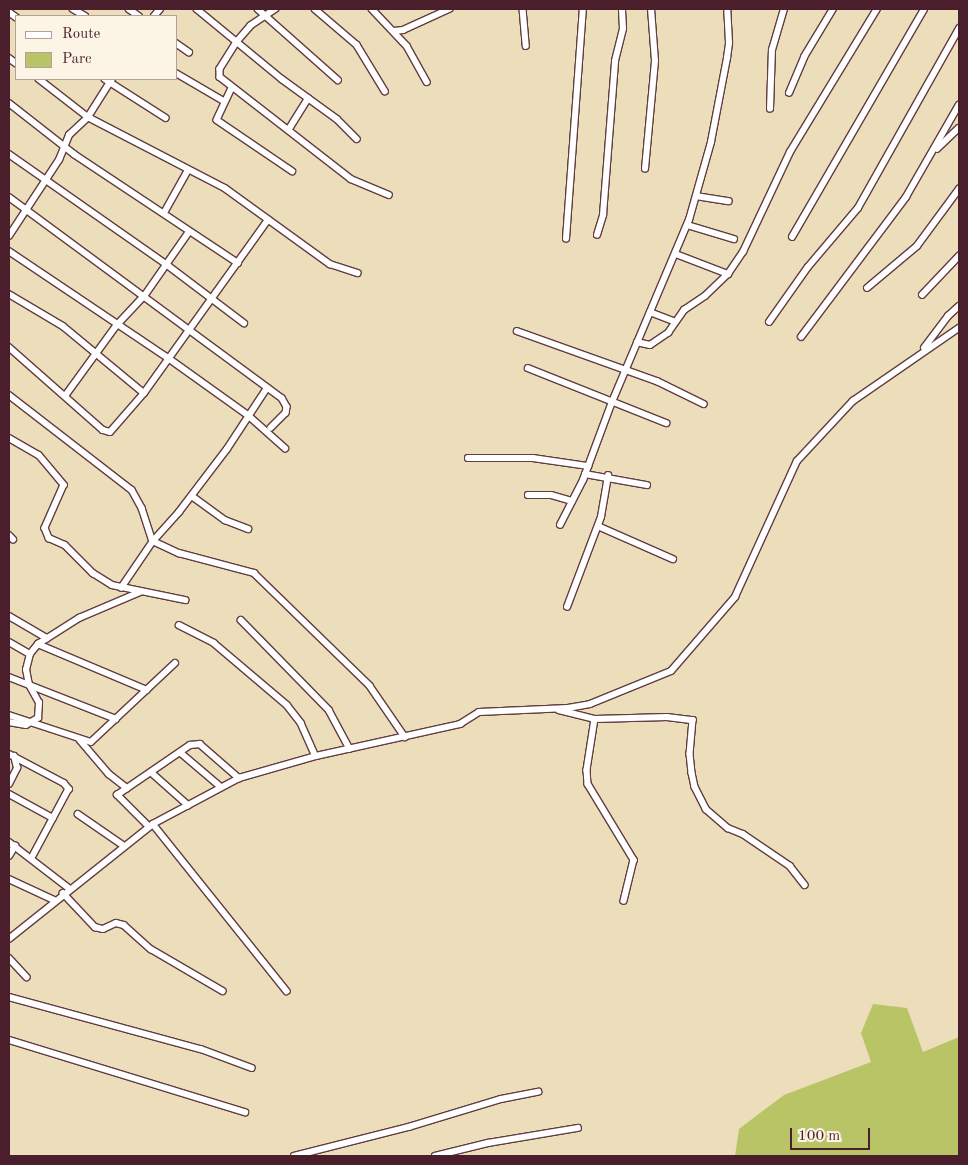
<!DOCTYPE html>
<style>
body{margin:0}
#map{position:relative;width:968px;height:1165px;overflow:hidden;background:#eddebb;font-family:"Old Standard TT",serif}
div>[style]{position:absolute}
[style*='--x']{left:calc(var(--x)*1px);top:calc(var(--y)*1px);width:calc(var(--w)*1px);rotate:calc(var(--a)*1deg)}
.green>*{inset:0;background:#b8c465}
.roads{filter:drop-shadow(1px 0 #623c41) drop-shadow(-1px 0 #623c41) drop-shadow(0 1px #623c41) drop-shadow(0 -1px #623c41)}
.minor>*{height:5.5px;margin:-2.75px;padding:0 2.75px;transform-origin:2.75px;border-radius:2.75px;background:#fff}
span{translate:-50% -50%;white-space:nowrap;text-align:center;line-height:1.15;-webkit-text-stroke:4px #fcf5e5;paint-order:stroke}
.frame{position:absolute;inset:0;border:10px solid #4a1f2b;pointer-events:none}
.legend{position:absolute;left:15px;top:15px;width:162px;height:65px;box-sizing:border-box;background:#fcf5e5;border:1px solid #b59f9b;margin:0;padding:6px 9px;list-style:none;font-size:15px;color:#4a1f2b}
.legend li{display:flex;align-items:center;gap:10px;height:25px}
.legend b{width:25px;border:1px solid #b59f9b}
.scale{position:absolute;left:790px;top:1128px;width:80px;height:22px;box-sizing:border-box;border:2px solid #4a1f2b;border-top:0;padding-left:6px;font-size:15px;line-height:18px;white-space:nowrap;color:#4a1f2b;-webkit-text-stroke:4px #fcf5e5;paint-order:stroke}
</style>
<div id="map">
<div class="green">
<i style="clip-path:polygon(873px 1004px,907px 1008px,923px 1052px,959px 1037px,959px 1156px,735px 1156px,739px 1129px,784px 1095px,871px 1062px,861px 1033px)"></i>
</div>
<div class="roads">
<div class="minor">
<i style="--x:73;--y:9;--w:14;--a:30"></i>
<i style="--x:129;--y:9;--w:12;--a:35"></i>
<i style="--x:197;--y:9;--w:110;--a:39.5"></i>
<i style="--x:282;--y:79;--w:68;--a:36"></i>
<i style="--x:337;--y:119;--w:28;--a:45"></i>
<i style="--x:258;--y:9;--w:107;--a:41.6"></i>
<i style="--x:276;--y:9;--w:30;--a:146"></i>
<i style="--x:251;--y:26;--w:21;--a:131"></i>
<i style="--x:237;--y:42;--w:32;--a:122"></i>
<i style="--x:220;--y:69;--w:8;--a:90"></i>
<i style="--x:220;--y:77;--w:166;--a:37.9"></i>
<i style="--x:351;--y:179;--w:41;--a:22.8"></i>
<i style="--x:315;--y:9;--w:55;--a:40.6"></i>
<i style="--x:357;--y:45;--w:54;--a:58.7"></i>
<i style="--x:372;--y:9;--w:51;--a:46.6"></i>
<i style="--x:407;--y:46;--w:41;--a:60.9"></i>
<i style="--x:523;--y:9;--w:37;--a:85"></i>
<i style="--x:9;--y:12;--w:9;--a:36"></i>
<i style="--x:154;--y:16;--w:9;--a:-49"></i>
<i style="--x:394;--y:31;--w:9;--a:-6"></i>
<i style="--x:403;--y:30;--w:51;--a:-24.5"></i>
<i style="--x:176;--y:43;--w:16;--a:35"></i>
<i style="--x:9;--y:58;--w:9;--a:36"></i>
<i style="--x:176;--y:73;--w:56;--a:30.3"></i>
<i style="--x:39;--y:79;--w:62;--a:37.8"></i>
<i style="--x:88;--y:117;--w:154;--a:27.4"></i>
<i style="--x:225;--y:188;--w:130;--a:35.9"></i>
<i style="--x:330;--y:264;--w:29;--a:18"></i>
<i style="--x:105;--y:79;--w:72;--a:32.6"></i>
<i style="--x:232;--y:88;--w:35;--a:115"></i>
<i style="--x:217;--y:120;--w:91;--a:34.2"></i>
<i style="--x:789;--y:93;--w:39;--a:-67"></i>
<i style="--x:804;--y:57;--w:56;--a:-58.9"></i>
<i style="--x:9;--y:103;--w:83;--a:38.1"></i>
<i style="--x:74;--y:154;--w:197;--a:33.6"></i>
<i style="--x:770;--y:109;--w:59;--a:-88.1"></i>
<i style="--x:772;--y:50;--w:43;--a:-73.7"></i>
<i style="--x:289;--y:129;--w:36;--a:-58"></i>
<i style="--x:937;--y:149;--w:30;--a:-44"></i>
<i style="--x:9;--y:154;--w:192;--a:35"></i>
<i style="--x:166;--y:264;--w:98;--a:37.1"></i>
<i style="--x:645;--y:169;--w:108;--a:-84.7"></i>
<i style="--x:655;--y:61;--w:52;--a:-94.4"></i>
<i style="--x:696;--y:196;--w:33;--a:9"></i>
<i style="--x:9;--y:197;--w:339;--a:36.4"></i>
<i style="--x:282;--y:398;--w:10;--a:61"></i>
<i style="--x:287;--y:407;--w:6;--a:99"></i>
<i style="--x:286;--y:413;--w:21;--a:135"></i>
<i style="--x:164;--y:213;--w:49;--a:-60.8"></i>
<i style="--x:687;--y:225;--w:49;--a:16.6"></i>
<i style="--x:597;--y:235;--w:21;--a:-73"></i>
<i style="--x:603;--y:215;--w:154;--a:-85.5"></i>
<i style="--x:615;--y:61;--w:33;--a:-76"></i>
<i style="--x:623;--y:29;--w:20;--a:-93"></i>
<i style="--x:9;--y:236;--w:91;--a:-56.7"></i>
<i style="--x:59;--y:160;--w:27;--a:-68"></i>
<i style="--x:69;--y:135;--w:26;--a:-43"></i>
<i style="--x:88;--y:117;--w:45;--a:-57.7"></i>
<i style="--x:792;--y:237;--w:263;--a:-59.9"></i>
<i style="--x:566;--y:239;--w:231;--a:-85.8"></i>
<i style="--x:9;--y:251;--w:190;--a:33.9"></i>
<i style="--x:167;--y:357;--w:100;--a:35.6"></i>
<i style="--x:248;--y:415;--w:50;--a:41.7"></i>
<i style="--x:676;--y:254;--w:56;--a:21"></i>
<i style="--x:867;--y:288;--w:65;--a:-40"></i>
<i style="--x:917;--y:246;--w:71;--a:-53.6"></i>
<i style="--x:9;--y:294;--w:63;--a:30.7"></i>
<i style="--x:63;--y:326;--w:105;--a:39.6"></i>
<i style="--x:922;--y:295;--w:54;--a:-46.5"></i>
<i style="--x:650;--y:312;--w:26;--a:21"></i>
<i style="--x:769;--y:322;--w:67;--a:-54.7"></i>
<i style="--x:808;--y:267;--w:77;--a:-49.7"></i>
<i style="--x:858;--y:208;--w:206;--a:-60.6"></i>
<i style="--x:517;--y:331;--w:149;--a:19.7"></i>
<i style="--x:657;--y:381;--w:52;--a:26.1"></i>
<i style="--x:801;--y:337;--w:175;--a:-53.1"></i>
<i style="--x:906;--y:197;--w:106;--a:-60.1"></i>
<i style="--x:637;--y:342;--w:13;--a:13"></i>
<i style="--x:650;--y:345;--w:22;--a:-34"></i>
<i style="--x:668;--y:333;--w:28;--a:-55"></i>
<i style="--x:684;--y:310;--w:25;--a:-34"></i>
<i style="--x:705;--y:296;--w:32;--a:-44"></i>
<i style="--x:728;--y:274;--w:27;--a:-56"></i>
<i style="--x:743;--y:252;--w:110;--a:-64.8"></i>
<i style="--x:790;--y:152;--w:167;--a:-58.7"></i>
<i style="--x:9;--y:347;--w:125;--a:41.4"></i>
<i style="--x:103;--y:430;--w:7;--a:16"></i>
<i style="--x:110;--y:432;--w:52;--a:-48.9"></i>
<i style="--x:144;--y:393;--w:213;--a:-54.4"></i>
<i style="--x:924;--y:348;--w:40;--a:-53"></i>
<i style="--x:948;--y:316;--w:15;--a:-42"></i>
<i style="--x:528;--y:368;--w:149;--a:21.7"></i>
<i style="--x:9;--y:395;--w:155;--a:37.7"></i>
<i style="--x:132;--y:490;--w:21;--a:61"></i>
<i style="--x:142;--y:508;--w:35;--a:72"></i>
<i style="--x:153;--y:541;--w:29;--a:25"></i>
<i style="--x:179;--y:553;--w:78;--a:14.9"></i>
<i style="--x:254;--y:573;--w:162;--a:44.2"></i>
<i style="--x:370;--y:686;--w:62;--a:55.5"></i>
<i style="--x:65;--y:396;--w:87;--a:-53.9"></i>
<i style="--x:116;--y:326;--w:42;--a:-46.9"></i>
<i style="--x:145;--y:295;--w:77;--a:-55.1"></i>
<i style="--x:9;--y:438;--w:34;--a:30"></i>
<i style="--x:39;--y:455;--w:39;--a:50"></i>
<i style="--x:64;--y:485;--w:47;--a:113.8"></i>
<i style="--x:45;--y:528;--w:11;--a:68"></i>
<i style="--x:49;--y:538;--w:17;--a:24"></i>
<i style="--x:65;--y:545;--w:40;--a:45"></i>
<i style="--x:93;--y:573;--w:22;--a:32"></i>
<i style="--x:112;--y:585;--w:75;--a:11.6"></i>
<i style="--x:468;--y:458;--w:65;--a:0"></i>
<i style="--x:533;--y:458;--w:56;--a:8.3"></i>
<i style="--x:585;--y:474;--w:63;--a:10.1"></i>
<i style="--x:528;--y:495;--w:23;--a:0"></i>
<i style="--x:551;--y:495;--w:22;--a:16"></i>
<i style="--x:192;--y:496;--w:41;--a:36"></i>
<i style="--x:225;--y:520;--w:25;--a:21"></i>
<i style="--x:560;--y:525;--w:51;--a:-62.9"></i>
<i style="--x:583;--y:480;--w:83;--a:-69.6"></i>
<i style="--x:612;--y:402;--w:198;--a:-67.1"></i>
<i style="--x:689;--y:220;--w:81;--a:-74.2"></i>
<i style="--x:711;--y:142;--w:86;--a:-79.2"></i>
<i style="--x:727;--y:58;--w:15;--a:-82"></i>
<i style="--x:729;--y:43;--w:34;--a:-93"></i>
<i style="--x:598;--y:526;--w:82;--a:23.7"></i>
<i style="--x:9;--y:535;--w:6;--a:45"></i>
<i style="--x:121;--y:588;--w:57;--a:-55.8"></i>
<i style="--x:153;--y:541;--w:39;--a:-48"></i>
<i style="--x:179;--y:512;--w:79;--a:-52.7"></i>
<i style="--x:227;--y:449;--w:73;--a:-56.7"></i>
<i style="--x:567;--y:607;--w:96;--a:-69.3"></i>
<i style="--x:601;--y:517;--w:42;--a:-80.3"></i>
<i style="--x:9;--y:616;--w:44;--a:30.1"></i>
<i style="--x:241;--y:620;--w:126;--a:45.6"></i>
<i style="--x:329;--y:710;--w:44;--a:61.7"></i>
<i style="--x:179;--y:625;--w:39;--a:27"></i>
<i style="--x:214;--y:643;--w:96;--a:40.3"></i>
<i style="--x:287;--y:705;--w:23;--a:52"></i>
<i style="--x:301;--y:723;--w:36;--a:66"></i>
<i style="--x:9;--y:642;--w:24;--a:30"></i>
<i style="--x:38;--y:644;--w:49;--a:-32.4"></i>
<i style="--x:79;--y:618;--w:66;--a:-23.1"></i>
<i style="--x:9;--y:677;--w:115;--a:21.4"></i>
<i style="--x:559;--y:710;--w:37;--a:14"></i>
<i style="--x:595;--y:719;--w:72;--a:-1.6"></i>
<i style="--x:667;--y:717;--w:26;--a:7"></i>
<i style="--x:693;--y:720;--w:34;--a:95"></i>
<i style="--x:690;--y:754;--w:19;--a:84"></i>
<i style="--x:692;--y:773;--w:14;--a:78"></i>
<i style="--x:695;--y:787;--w:25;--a:63"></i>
<i style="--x:706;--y:809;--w:29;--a:41"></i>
<i style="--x:728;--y:828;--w:16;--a:22"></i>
<i style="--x:743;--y:834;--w:57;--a:34.2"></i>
<i style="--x:790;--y:866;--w:24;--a:52"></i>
<i style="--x:9;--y:715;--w:86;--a:18.2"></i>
<i style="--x:91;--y:742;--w:115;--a:-43.2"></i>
<i style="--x:595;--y:719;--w:52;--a:98.9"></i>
<i style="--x:587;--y:770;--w:14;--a:86"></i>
<i style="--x:588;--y:784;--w:89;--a:58.8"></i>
<i style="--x:634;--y:860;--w:42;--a:103.7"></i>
<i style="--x:9;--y:722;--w:17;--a:10"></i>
<i style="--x:26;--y:725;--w:14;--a:-30"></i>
<i style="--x:38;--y:718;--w:15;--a:-86"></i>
<i style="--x:39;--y:703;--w:21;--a:-119"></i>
<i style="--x:29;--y:685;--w:15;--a:-101"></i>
<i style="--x:26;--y:670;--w:16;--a:-76"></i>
<i style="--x:30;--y:654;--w:13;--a:-51"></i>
<i style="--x:38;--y:644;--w:118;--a:22.9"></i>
<i style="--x:80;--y:740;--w:45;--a:49.5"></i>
<i style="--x:109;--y:774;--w:23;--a:38"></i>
<i style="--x:180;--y:752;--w:54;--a:40.5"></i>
<i style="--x:9;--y:754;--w:62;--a:27.8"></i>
<i style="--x:64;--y:783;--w:8;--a:50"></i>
<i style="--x:69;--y:789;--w:78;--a:118.2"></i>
<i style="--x:151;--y:772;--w:50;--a:41.7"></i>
<i style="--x:9;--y:784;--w:18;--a:-63"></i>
<i style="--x:17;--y:768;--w:12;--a:-104"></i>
<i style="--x:9;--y:794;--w:50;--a:28.6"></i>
<i style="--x:78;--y:814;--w:55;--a:34.6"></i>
<i style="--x:153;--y:824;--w:214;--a:51.3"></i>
<i style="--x:149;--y:827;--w:45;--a:-135"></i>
<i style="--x:117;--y:795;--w:88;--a:-34.4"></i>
<i style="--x:190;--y:745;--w:10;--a:-6"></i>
<i style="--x:200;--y:744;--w:52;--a:41.1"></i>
<i style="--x:9;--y:842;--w:76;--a:37.5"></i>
<i style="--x:9;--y:856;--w:12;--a:-59"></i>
<i style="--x:9;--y:879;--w:50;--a:25"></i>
<i style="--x:63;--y:893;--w:47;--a:46.7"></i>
<i style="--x:95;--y:927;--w:8;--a:14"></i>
<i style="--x:103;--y:929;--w:14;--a:-25"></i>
<i style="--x:116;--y:923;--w:8;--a:14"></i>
<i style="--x:124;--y:925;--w:36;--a:42"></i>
<i style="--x:151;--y:949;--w:83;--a:30.3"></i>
<i style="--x:9;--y:939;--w:184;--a:-38.6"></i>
<i style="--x:153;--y:824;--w:98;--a:-28.1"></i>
<i style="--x:239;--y:778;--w:80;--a:-15.9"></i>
<i style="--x:316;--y:756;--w:148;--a:-12.5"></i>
<i style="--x:460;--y:724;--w:22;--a:-32"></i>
<i style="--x:479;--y:712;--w:89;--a:-2.6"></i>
<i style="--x:568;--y:708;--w:22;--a:-10"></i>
<i style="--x:590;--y:704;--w:87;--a:-22.2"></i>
<i style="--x:671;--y:671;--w:98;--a:-49.1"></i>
<i style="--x:735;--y:597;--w:149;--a:-65.5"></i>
<i style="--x:797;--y:461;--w:82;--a:-47"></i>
<i style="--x:853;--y:401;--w:129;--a:-34.6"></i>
<i style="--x:9;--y:958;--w:26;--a:47"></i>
<i style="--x:9;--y:997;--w:199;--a:15.2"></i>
<i style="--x:201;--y:1049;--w:54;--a:20.4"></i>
<i style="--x:9;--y:1040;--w:247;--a:17"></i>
<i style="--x:294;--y:1156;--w:119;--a:-14.2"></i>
<i style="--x:409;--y:1127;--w:96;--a:-16.9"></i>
<i style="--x:501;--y:1099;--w:38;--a:-11"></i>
<i style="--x:435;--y:1156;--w:55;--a:-13.8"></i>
<i style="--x:488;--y:1143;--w:91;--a:-9.5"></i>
</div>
</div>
<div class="frame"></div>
<ul class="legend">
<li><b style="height:6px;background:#fff"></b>Route</li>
<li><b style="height:14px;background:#b8c465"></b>Parc</li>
</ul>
<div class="scale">100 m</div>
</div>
